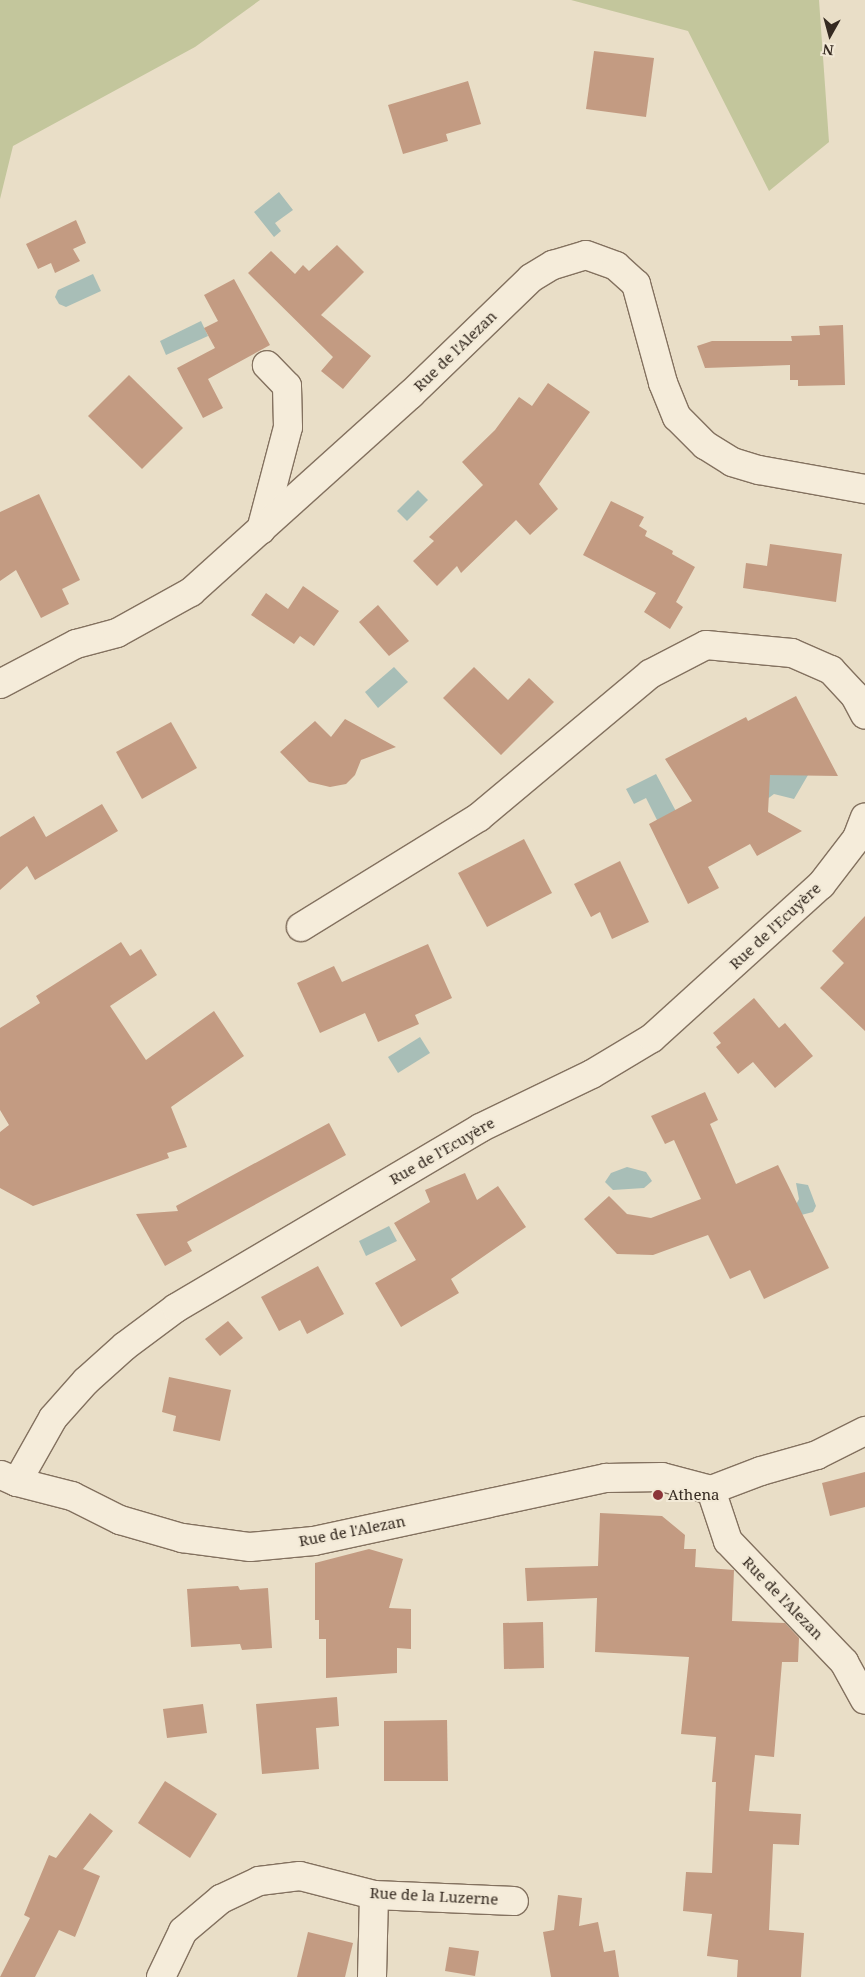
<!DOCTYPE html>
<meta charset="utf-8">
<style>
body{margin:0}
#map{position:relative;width:865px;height:1977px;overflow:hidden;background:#e9dec7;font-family:"Noto Serif",serif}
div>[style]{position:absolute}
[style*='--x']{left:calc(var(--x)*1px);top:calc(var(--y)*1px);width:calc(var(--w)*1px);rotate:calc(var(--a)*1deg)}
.green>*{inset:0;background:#c3c69c}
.water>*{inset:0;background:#a8beb7}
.building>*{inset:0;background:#c39b82}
.roads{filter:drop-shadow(1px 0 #83715f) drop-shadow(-1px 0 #83715f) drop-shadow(0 1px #83715f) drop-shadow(0 -1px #83715f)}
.street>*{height:28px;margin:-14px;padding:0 14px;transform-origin:14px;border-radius:14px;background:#f5ecda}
.dots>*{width:14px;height:14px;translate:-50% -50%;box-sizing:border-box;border:2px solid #f2e9d6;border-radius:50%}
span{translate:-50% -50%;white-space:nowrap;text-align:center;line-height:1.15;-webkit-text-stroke:4px #f2e9d6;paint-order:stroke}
.street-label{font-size:15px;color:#352a21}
.poi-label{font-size:15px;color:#352a21}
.left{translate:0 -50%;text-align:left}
.north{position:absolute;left:805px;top:10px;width:50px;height:50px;-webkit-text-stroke:4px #f2e9d6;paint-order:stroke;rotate:187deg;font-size:14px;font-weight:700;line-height:20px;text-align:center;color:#352a21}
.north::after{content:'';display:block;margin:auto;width:18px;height:22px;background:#352a21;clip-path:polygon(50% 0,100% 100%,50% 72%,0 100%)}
</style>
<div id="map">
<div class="green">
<i style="clip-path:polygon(0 0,260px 0,195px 47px,13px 146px,0 199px)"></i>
<i style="clip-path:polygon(571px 0,819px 0,829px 142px,769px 191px,688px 31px)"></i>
</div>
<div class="water">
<i style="clip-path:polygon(279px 192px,293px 210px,275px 223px,281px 231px,274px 237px,254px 212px)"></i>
<i style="clip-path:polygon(93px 274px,101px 291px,66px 307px,59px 304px,55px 297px,58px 290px)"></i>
<i style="clip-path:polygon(201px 321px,208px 336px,166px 355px,160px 341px)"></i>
<i style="clip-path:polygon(418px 490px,428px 500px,407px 521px,397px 511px)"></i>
<i style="clip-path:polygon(394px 667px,408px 682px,378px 708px,365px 692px)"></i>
<i style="clip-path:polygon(756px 767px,808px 775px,794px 799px,774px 794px,758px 806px)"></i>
<i style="clip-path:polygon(656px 774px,678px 815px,659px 824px,646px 798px,634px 804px,626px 789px)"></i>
<i style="clip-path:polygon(420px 1037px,430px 1053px,398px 1073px,388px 1057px)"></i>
<i style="clip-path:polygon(627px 1167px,646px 1172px,652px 1181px,644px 1188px,613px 1190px,605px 1182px,611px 1173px)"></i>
<i style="clip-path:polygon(796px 1183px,808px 1185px,816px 1206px,813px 1212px,789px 1218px,799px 1199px)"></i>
<i style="clip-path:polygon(389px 1226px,397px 1241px,366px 1256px,359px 1241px)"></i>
</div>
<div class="building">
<i style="clip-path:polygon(594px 51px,654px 58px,646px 117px,586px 109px)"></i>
<i style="clip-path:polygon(468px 81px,481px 124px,446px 134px,448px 141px,403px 154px,388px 105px)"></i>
<i style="clip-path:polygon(76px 220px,86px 243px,73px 249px,80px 261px,55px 273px,51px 263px,38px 269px,26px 244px)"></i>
<i style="clip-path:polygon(337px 245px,364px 272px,321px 315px,371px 356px,343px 389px,321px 371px,333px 357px,248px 273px,271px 251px,295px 274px,303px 265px,309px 271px)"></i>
<i style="clip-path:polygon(234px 279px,270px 345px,208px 379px,223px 408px,203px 418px,177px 368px,215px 348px,204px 328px,218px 321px,204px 295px)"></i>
<i style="clip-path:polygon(843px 325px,845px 385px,798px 386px,798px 380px,790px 380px,790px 365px,705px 368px,697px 346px,712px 341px,792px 341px,791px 336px,820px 335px,819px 326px)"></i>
<i style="clip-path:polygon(129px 375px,183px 428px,142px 469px,88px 416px)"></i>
<i style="clip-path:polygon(548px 383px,590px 412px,539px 484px,558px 509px,530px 535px,516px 520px,461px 573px,457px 566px,437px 586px,413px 561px,434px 541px,429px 537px,483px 485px,462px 462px,495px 430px,519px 397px,532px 406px)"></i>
<i style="clip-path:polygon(39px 494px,80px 580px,62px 589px,69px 604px,41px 618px,16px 570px,0 581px,0 512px)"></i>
<i style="clip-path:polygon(611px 501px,644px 517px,639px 526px,647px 531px,645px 536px,673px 551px,672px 554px,695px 567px,676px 602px,683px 607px,670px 629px,644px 612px,656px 593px,583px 555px)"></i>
<i style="clip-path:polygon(770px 544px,842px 554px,836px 602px,743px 588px,746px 563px,767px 566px)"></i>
<i style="clip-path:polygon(303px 586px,339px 611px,314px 646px,300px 636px,294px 644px,251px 615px,266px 593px,288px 609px)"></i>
<i style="clip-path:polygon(378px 605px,409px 641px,389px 656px,359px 622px)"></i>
<i style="clip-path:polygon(474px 667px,508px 700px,529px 678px,554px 702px,501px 755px,443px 698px)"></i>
<i style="clip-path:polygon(796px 696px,838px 776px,770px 775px,768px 812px,802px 831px,757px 856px,750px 844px,708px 867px,719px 888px,688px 904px,649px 824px,692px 801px,665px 759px,746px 717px,748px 721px)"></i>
<i style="clip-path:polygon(345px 719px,396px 747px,361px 760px,355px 775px,346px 784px,330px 787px,309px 782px,280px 752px,315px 721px,331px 737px)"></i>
<i style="clip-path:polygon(171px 722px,197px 768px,142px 799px,116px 752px)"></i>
<i style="clip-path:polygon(102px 804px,118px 831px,35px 880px,27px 866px,0 890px,0 837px,34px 816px,46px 837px)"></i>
<i style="clip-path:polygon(524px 839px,552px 893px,487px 927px,458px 873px)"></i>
<i style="clip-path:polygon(620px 861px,649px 922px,612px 939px,600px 912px,591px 917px,574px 884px)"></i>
<i style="clip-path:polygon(865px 916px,865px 1031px,820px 988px,844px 963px,832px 951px)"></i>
<i style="clip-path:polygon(121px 942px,130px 956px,141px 949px,157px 975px,110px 1006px,146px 1060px,214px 1011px,244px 1056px,171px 1107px,187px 1147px,167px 1153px,169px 1158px,33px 1206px,0 1188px,0 1132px,9px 1125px,0 1110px,0 1028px,40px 1003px,36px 996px)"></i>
<i style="clip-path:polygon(428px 944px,452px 998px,415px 1015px,419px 1024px,378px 1042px,365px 1013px,320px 1033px,297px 983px,334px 966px,342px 982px)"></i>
<i style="clip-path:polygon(754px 998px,779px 1028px,785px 1023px,813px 1056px,775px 1088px,753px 1062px,738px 1074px,716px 1047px,721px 1043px,713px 1033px)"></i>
<i style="clip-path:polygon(705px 1092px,718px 1120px,710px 1124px,736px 1184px,778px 1165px,829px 1268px,764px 1299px,750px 1270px,730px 1279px,708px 1235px,653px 1255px,617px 1254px,584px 1219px,609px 1196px,627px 1214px,651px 1218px,701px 1199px,674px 1140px,665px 1144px,651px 1116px)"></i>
<i style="clip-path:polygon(329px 1123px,346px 1155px,187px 1242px,192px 1251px,165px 1266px,136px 1214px,178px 1211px,176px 1206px)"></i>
<i style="clip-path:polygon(465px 1173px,477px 1200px,498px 1186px,526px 1227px,451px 1279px,459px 1293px,401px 1327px,375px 1283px,416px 1260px,394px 1223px,430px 1202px,425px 1190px)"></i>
<i style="clip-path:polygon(318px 1266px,344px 1314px,307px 1334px,300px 1320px,279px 1331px,261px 1297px)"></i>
<i style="clip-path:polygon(228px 1321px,243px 1338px,220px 1356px,205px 1339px)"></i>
<i style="clip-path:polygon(169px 1377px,231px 1390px,220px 1441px,173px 1431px,176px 1416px,162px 1412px)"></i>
<i style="clip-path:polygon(865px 1472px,865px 1507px,830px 1516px,822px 1483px)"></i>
<i style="clip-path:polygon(600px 1513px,662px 1516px,685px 1535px,684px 1549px,696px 1549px,695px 1567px,734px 1570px,732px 1621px,785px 1623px,799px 1638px,798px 1662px,782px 1662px,774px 1757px,755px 1755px,749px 1811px,801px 1814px,799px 1845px,773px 1844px,769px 1930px,804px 1933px,801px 1977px,737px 1977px,738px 1960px,707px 1956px,712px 1914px,683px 1911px,686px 1872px,712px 1873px,716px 1782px,712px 1782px,716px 1737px,681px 1734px,689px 1657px,595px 1652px,597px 1598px,527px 1601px,525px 1568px,598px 1566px)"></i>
<i style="clip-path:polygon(369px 1549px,403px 1559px,389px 1608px,411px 1609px,411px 1649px,397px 1648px,397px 1673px,326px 1678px,326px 1639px,319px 1639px,319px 1620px,315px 1620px,315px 1563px)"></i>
<i style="clip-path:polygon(238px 1586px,240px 1590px,268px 1588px,272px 1648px,242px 1650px,240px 1644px,191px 1647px,187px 1589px)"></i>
<i style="clip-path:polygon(543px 1622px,544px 1668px,504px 1669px,503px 1623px)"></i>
<i style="clip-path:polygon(337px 1697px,339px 1726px,316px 1728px,319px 1769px,262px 1774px,256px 1704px)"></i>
<i style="clip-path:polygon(203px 1704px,207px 1733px,167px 1738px,163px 1709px)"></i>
<i style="clip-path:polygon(447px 1720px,448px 1781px,384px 1781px,384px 1721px)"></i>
<i style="clip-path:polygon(165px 1781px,217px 1814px,190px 1858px,138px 1823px)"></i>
<i style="clip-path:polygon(90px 1813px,113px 1831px,83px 1869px,100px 1876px,75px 1937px,59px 1930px,35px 1977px,0 1977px,30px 1918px,24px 1915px,49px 1855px,56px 1858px)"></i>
<i style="clip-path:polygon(558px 1895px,582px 1898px,579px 1926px,598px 1922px,604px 1952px,615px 1950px,619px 1977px,551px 1977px,543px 1932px,554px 1930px)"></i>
<i style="clip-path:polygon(308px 1932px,353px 1943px,345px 1977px,297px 1977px)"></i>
<i style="clip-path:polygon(449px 1947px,479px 1951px,475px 1976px,445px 1971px)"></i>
</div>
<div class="roads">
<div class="street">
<i style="--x:261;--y:530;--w:106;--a:-75.3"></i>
<i style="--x:288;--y:427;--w:41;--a:-91.4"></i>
<i style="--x:287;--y:386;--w:29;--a:-134"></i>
<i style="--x:0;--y:684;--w:86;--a:-27.8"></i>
<i style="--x:76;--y:644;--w:42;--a:-15"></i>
<i style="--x:117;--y:633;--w:85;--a:-29"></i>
<i style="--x:191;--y:592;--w:295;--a:-42"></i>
<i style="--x:410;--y:395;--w:168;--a:-44"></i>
<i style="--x:531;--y:278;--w:26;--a:-31"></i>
<i style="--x:553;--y:265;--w:34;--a:-17"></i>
<i style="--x:586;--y:255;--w:32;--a:20"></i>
<i style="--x:616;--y:266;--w:27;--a:42"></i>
<i style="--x:636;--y:284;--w:103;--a:74.7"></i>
<i style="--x:663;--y:383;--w:37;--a:68"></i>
<i style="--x:677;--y:417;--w:40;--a:45"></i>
<i style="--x:705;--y:445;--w:32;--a:32"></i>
<i style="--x:732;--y:462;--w:28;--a:17"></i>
<i style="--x:759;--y:470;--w:108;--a:10.2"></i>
<i style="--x:301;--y:927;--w:209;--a:-31.7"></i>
<i style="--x:479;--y:817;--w:223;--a:-39.9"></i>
<i style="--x:650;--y:674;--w:63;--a:-27.4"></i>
<i style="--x:706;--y:645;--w:86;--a:5.3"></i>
<i style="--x:792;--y:653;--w:43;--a:23.6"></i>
<i style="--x:831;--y:670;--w:35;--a:47"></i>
<i style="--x:855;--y:696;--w:21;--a:62"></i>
<i style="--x:1;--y:1475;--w:17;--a:24"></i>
<i style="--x:17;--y:1482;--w:57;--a:14.3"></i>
<i style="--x:72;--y:1496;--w:54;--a:26.6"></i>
<i style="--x:120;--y:1520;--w:65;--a:16.2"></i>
<i style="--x:182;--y:1538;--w:69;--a:7.5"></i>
<i style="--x:250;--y:1547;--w:64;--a:-5.4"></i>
<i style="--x:314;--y:1541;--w:299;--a:-12.2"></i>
<i style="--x:606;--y:1478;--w:56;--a:-1"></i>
<i style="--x:662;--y:1477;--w:51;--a:14.9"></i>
<i style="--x:711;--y:1490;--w:53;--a:-20.8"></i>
<i style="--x:761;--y:1471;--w:58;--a:-15.9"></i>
<i style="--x:817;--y:1455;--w:54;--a:-26.6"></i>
<i style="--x:17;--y:1482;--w:73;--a:-60.6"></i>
<i style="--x:53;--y:1418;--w:50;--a:-48.3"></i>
<i style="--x:86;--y:1381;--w:52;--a:-41.9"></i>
<i style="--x:125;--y:1346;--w:64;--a:-36.7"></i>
<i style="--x:176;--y:1308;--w:353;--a:-30.6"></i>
<i style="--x:480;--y:1128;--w:124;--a:-25.7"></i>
<i style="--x:592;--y:1074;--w:70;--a:-31"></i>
<i style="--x:652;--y:1038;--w:228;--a:-42.2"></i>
<i style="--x:821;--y:885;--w:59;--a:-52.5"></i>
<i style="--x:857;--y:838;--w:22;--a:-69"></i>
<i style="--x:711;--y:1490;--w:54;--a:71.6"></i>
<i style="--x:728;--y:1541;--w:168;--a:46.2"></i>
<i style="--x:844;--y:1662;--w:43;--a:61.1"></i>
<i style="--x:161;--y:1977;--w:51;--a:-64.4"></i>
<i style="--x:183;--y:1931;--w:50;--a:-40.1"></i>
<i style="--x:221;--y:1899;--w:42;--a:-25.3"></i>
<i style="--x:259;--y:1881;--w:41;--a:-7"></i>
<i style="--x:300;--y:1876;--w:76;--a:14.4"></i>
<i style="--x:374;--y:1895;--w:140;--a:2.5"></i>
<i style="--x:372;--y:1977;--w:82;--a:-88.6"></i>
</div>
</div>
<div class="dots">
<i style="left:658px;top:1495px;background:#8b3539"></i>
</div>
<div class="street-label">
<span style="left:455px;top:351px;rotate:-44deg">Rue de l'Alezan</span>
<span style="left:775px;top:926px;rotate:-43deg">Rue de l'Ecuyère</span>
<span style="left:442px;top:1151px;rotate:-30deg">Rue de l'Ecuyère</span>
<span style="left:352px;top:1531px;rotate:-11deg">Rue de l'Alezan</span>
<span style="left:783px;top:1598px;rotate:46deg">Rue de l'Alezan</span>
<span style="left:434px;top:1896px;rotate:3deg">Rue de la Luzerne</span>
</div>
<div class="poi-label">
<span class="left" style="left:668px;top:1495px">Athena</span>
</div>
<div class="north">N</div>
</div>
